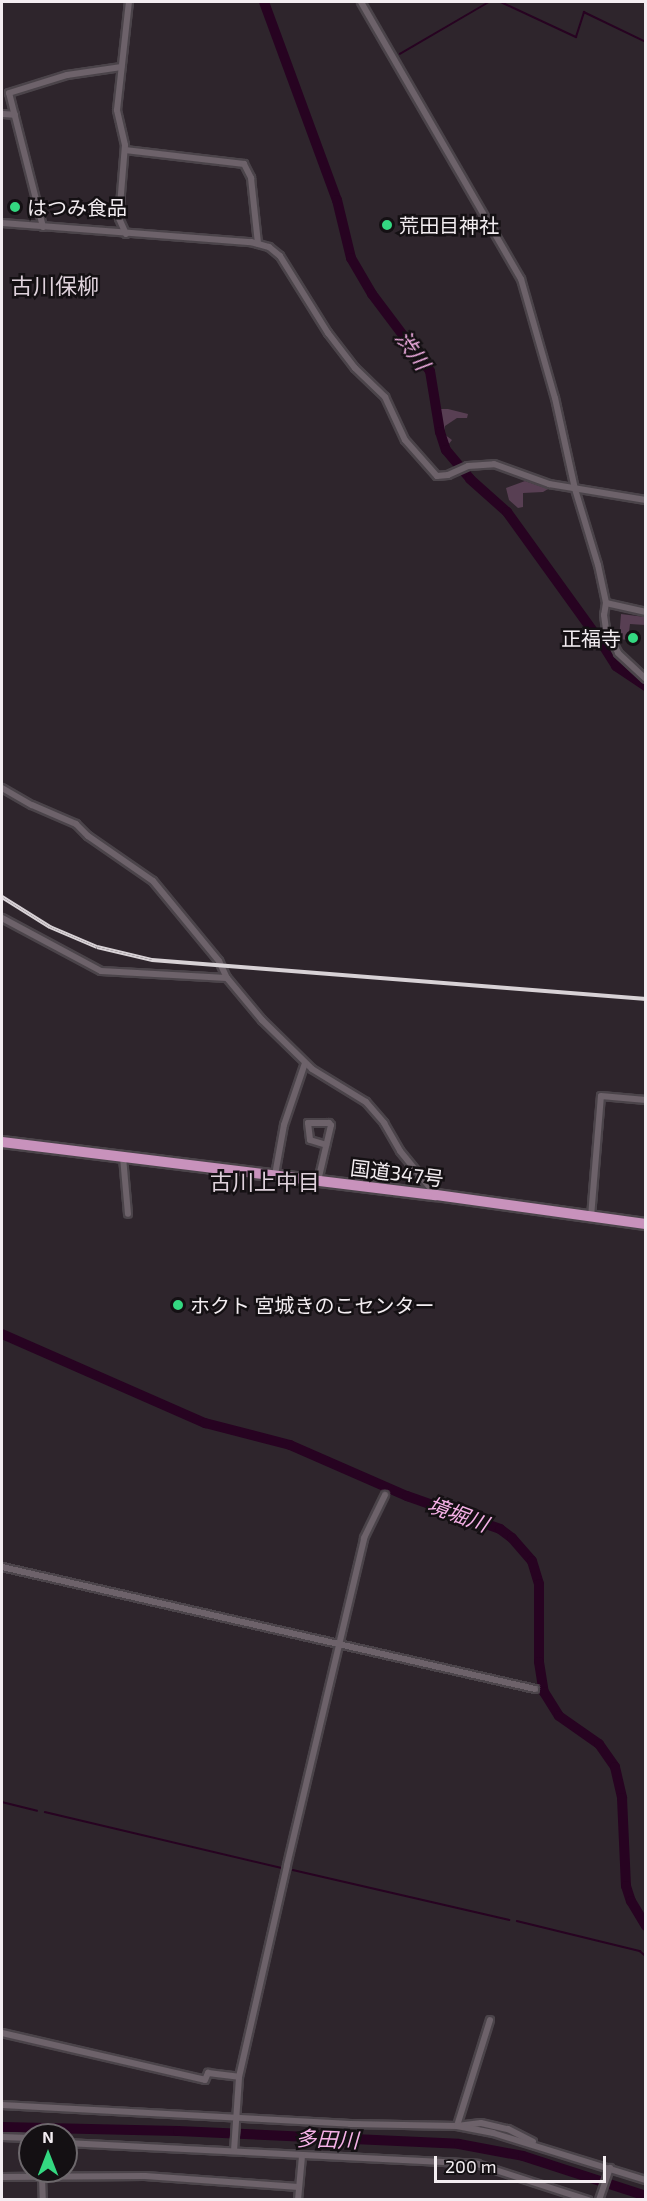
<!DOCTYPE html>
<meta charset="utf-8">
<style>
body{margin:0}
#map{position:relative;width:647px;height:2201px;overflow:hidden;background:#2e252c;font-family:"Exo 2","Noto Sans JP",sans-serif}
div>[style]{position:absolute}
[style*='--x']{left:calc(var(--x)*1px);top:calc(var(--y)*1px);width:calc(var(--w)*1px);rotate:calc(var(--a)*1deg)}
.green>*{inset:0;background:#583f53}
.stream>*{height:1.5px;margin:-0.75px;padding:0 0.75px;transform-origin:0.75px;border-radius:0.75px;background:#270321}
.river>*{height:10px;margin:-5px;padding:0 5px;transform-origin:5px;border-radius:5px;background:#270321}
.roads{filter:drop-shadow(2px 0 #4b444a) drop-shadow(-2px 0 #4b444a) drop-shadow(0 2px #4b444a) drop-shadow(0 -2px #4b444a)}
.minor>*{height:6px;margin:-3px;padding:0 3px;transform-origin:3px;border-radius:3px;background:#6d626a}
.trunk>*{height:10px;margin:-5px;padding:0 5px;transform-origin:5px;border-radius:5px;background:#c892bc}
.rail>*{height:4px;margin-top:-2px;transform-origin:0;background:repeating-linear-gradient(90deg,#141013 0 4.5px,#d8d2d6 0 9px);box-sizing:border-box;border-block:2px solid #d8d2d6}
.dots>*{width:16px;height:16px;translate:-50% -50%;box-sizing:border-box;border:3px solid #141013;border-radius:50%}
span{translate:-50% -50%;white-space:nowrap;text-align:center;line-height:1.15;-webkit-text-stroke:5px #141013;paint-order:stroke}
.poi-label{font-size:20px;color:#f3edf1}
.left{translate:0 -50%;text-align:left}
.right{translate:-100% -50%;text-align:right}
.street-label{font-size:20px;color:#f3edf1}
.water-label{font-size:21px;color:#f6b1e7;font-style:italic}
.quarter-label{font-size:22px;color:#dfd2dc}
.frame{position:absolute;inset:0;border:3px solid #f3edf1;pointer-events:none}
.north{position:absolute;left:18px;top:2123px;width:60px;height:60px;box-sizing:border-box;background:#141013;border:2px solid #6d686c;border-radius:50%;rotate:0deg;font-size:16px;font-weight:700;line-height:24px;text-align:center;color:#f3edf1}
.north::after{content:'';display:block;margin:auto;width:21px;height:27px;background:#34d881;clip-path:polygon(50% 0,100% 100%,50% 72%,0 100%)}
.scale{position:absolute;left:434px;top:2156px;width:172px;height:27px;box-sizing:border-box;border:3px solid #f3edf1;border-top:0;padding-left:8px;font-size:18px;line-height:21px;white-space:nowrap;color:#f3edf1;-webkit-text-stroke:4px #141013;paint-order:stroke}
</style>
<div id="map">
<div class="green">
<i style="clip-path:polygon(439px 409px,448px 409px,468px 414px,467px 418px,457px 418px,445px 426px,444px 434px,452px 440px,448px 445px,441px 443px,437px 438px,434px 415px)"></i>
<i style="clip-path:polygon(525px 481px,548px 489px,543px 492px,523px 493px,523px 507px,518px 508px,509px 500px,506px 488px)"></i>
<i style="clip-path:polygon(621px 614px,645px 617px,645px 625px,630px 624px,628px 640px,619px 639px)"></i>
</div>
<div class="stream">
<i style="--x:501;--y:2;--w:83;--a:25"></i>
<i style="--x:576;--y:37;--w:26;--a:-72"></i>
<i style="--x:584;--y:12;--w:69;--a:25.8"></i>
<i style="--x:400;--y:54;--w:103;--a:-30.3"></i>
<i style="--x:2;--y:1802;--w:36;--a:14"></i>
<i style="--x:45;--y:1812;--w:244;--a:13.3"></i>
<i style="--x:293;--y:1870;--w:222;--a:13"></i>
<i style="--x:517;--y:1921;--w:127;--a:13.7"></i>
<i style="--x:640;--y:1951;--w:8;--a:40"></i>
</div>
<div class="river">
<i style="--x:264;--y:2;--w:211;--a:69.8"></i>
<i style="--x:337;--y:200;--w:60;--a:76.4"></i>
<i style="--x:351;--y:258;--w:42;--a:59.7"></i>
<i style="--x:372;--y:294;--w:96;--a:53"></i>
<i style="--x:430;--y:371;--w:62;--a:80.7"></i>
<i style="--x:440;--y:432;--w:19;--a:72"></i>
<i style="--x:446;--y:450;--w:38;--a:50"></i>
<i style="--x:470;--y:479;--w:50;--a:41.7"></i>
<i style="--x:507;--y:512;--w:164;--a:54.2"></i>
<i style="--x:603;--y:645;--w:25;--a:58"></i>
<i style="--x:616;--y:666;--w:36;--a:34"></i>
<i style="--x:2;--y:1334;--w:222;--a:23.7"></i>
<i style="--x:205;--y:1423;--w:88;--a:14.5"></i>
<i style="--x:290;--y:1445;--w:128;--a:23.6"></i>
<i style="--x:407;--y:1496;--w:99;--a:19.5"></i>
<i style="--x:500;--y:1529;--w:15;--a:37"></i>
<i style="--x:512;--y:1538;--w:30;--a:49"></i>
<i style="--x:532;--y:1561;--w:24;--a:73"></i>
<i style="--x:539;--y:1584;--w:78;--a:90"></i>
<i style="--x:539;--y:1662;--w:30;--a:81"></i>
<i style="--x:544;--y:1692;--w:28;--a:58"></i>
<i style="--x:559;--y:1716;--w:49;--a:35"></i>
<i style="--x:599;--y:1744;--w:28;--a:55"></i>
<i style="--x:615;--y:1767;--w:32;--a:77"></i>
<i style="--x:622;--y:1798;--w:88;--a:87.4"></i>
<i style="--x:626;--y:1886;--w:16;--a:72"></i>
<i style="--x:631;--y:1901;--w:29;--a:59"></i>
<i style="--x:2;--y:2127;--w:176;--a:1.3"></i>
<i style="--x:178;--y:2131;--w:281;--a:2.6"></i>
<i style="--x:459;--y:2144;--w:65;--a:10.6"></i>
<i style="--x:523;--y:2156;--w:129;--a:18"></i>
</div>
<div class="roads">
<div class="minor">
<i style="--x:361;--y:2;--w:320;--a:60"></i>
<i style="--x:521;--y:279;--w:124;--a:74.1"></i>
<i style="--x:555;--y:398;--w:93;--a:77.6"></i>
<i style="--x:575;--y:489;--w:79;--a:73.2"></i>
<i style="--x:598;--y:565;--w:39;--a:78"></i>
<i style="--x:606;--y:603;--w:12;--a:99"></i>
<i style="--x:604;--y:615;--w:15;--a:82"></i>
<i style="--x:606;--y:630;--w:26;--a:62"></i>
<i style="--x:618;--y:653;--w:38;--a:43"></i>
<i style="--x:2;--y:114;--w:13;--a:4"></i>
<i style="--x:125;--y:150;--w:120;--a:6.7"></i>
<i style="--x:244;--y:164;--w:16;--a:63"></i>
<i style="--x:251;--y:178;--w:66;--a:83.9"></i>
<i style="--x:2;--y:223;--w:250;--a:4.4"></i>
<i style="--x:251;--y:242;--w:19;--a:16"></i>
<i style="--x:269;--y:247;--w:14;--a:39"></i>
<i style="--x:280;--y:256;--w:91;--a:58.1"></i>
<i style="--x:328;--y:333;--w:44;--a:52.4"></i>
<i style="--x:355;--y:368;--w:42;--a:44"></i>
<i style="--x:385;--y:397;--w:47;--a:65.1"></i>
<i style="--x:405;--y:440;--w:48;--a:48.4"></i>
<i style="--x:437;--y:476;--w:11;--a:-5"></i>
<i style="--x:448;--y:475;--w:22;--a:-24"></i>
<i style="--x:468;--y:466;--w:26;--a:-4"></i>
<i style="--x:494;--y:464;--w:59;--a:20"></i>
<i style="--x:549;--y:484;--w:98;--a:9.4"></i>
<i style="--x:43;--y:227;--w:138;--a:-104.2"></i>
<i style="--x:9;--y:93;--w:61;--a:-17.2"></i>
<i style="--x:67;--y:75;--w:55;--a:-8.4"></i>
<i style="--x:126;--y:234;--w:17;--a:-114"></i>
<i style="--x:119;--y:218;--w:73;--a:-85.3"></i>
<i style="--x:125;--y:145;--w:36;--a:-103"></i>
<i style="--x:117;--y:110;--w:109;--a:-83.7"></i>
<i style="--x:606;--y:603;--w:41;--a:12.7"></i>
<i style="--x:2;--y:788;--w:34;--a:30"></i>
<i style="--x:32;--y:805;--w:48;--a:23.4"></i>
<i style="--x:76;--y:824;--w:17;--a:45"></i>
<i style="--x:88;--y:836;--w:79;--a:34.7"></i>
<i style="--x:153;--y:881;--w:104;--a:50.5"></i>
<i style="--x:219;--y:961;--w:19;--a:65"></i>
<i style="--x:227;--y:978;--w:55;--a:50.2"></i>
<i style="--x:262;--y:1020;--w:70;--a:44.4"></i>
<i style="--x:312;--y:1069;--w:63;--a:31.4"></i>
<i style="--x:366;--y:1102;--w:28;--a:49"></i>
<i style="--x:384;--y:1123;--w:32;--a:60"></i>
<i style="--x:400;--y:1151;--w:57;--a:50.7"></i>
<i style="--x:2;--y:918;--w:112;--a:28.2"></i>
<i style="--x:101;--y:971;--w:126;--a:3.2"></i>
<i style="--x:123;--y:1157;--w:57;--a:85"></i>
<i style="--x:275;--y:1175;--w:51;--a:-79.8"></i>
<i style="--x:284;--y:1125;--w:65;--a:-71.3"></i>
<i style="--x:318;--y:1181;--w:57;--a:-76.9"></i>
<i style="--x:331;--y:1125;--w:3;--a:-135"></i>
<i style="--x:329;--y:1123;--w:21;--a:180"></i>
<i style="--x:308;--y:1123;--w:17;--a:83"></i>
<i style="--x:310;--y:1140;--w:17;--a:17"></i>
<i style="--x:591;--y:1217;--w:121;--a:-85.3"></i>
<i style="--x:601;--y:1096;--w:45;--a:5.1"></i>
<i style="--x:2;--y:1567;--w:547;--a:12.89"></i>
<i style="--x:490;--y:2020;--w:111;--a:107.3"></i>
<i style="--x:457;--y:2126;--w:24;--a:-7"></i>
<i style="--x:481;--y:2123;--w:28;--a:13"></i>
<i style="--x:508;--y:2129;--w:28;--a:27"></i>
<i style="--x:2;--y:2033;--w:208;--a:13"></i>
<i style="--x:205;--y:2080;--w:8;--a:-67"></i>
<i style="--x:208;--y:2073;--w:31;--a:7"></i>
<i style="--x:2;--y:2105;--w:349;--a:3.1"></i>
<i style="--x:350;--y:2124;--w:107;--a:1.1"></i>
<i style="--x:457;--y:2126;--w:37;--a:11"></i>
<i style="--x:493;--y:2133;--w:160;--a:17.1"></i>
<i style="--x:2;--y:2137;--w:28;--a:2"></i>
<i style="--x:66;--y:2143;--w:412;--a:2.9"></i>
<i style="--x:477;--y:2164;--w:117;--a:18"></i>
<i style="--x:234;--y:2151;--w:74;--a:-86.1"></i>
<i style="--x:239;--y:2077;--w:217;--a:-77.2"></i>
<i style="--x:287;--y:1865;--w:336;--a:-76.7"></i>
<i style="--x:364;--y:1538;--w:48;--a:-64"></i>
<i style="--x:2;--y:2177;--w:143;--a:-0.4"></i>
<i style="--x:145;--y:2176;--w:154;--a:4.1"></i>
<i style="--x:42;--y:2177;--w:23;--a:88"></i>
<i style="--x:298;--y:2200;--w:44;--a:-84.8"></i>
<i style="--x:599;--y:2200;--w:34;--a:-71"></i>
</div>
<div class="trunk">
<i style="--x:2;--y:1142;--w:437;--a:7"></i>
<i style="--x:436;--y:1195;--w:212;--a:7.9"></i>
</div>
</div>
<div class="rail">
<i style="--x:2;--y:897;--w:57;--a:32"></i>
<i style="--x:50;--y:927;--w:51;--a:23.1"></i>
<i style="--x:97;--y:947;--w:57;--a:13.3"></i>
<i style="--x:152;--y:960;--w:496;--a:4.5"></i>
</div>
<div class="dots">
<i style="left:15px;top:207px;background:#34d881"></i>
<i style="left:387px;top:225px;background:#34d881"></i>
<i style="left:633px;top:638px;background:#34d881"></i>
<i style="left:178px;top:1305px;background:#34d881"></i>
</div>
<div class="poi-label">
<span class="left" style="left:27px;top:207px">はつみ食品</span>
<span class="left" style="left:399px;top:225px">荒田目神社</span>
<span class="right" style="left:621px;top:638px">正福寺</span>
<span class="left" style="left:190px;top:1305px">ホクト 宮城きのこセンター</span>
</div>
<div class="street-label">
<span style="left:397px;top:1173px;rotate:7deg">国道347号</span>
</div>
<div class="water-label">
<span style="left:413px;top:350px;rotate:55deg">渋川</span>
<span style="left:458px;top:1514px;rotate:20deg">境堀川</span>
<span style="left:327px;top:2139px;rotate:2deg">多田川</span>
</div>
<div class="quarter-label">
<span style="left:55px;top:286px">古川保柳</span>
<span style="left:265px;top:1182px">古川上中目</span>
</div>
<div class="frame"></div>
<div class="north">N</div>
<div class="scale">200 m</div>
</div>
